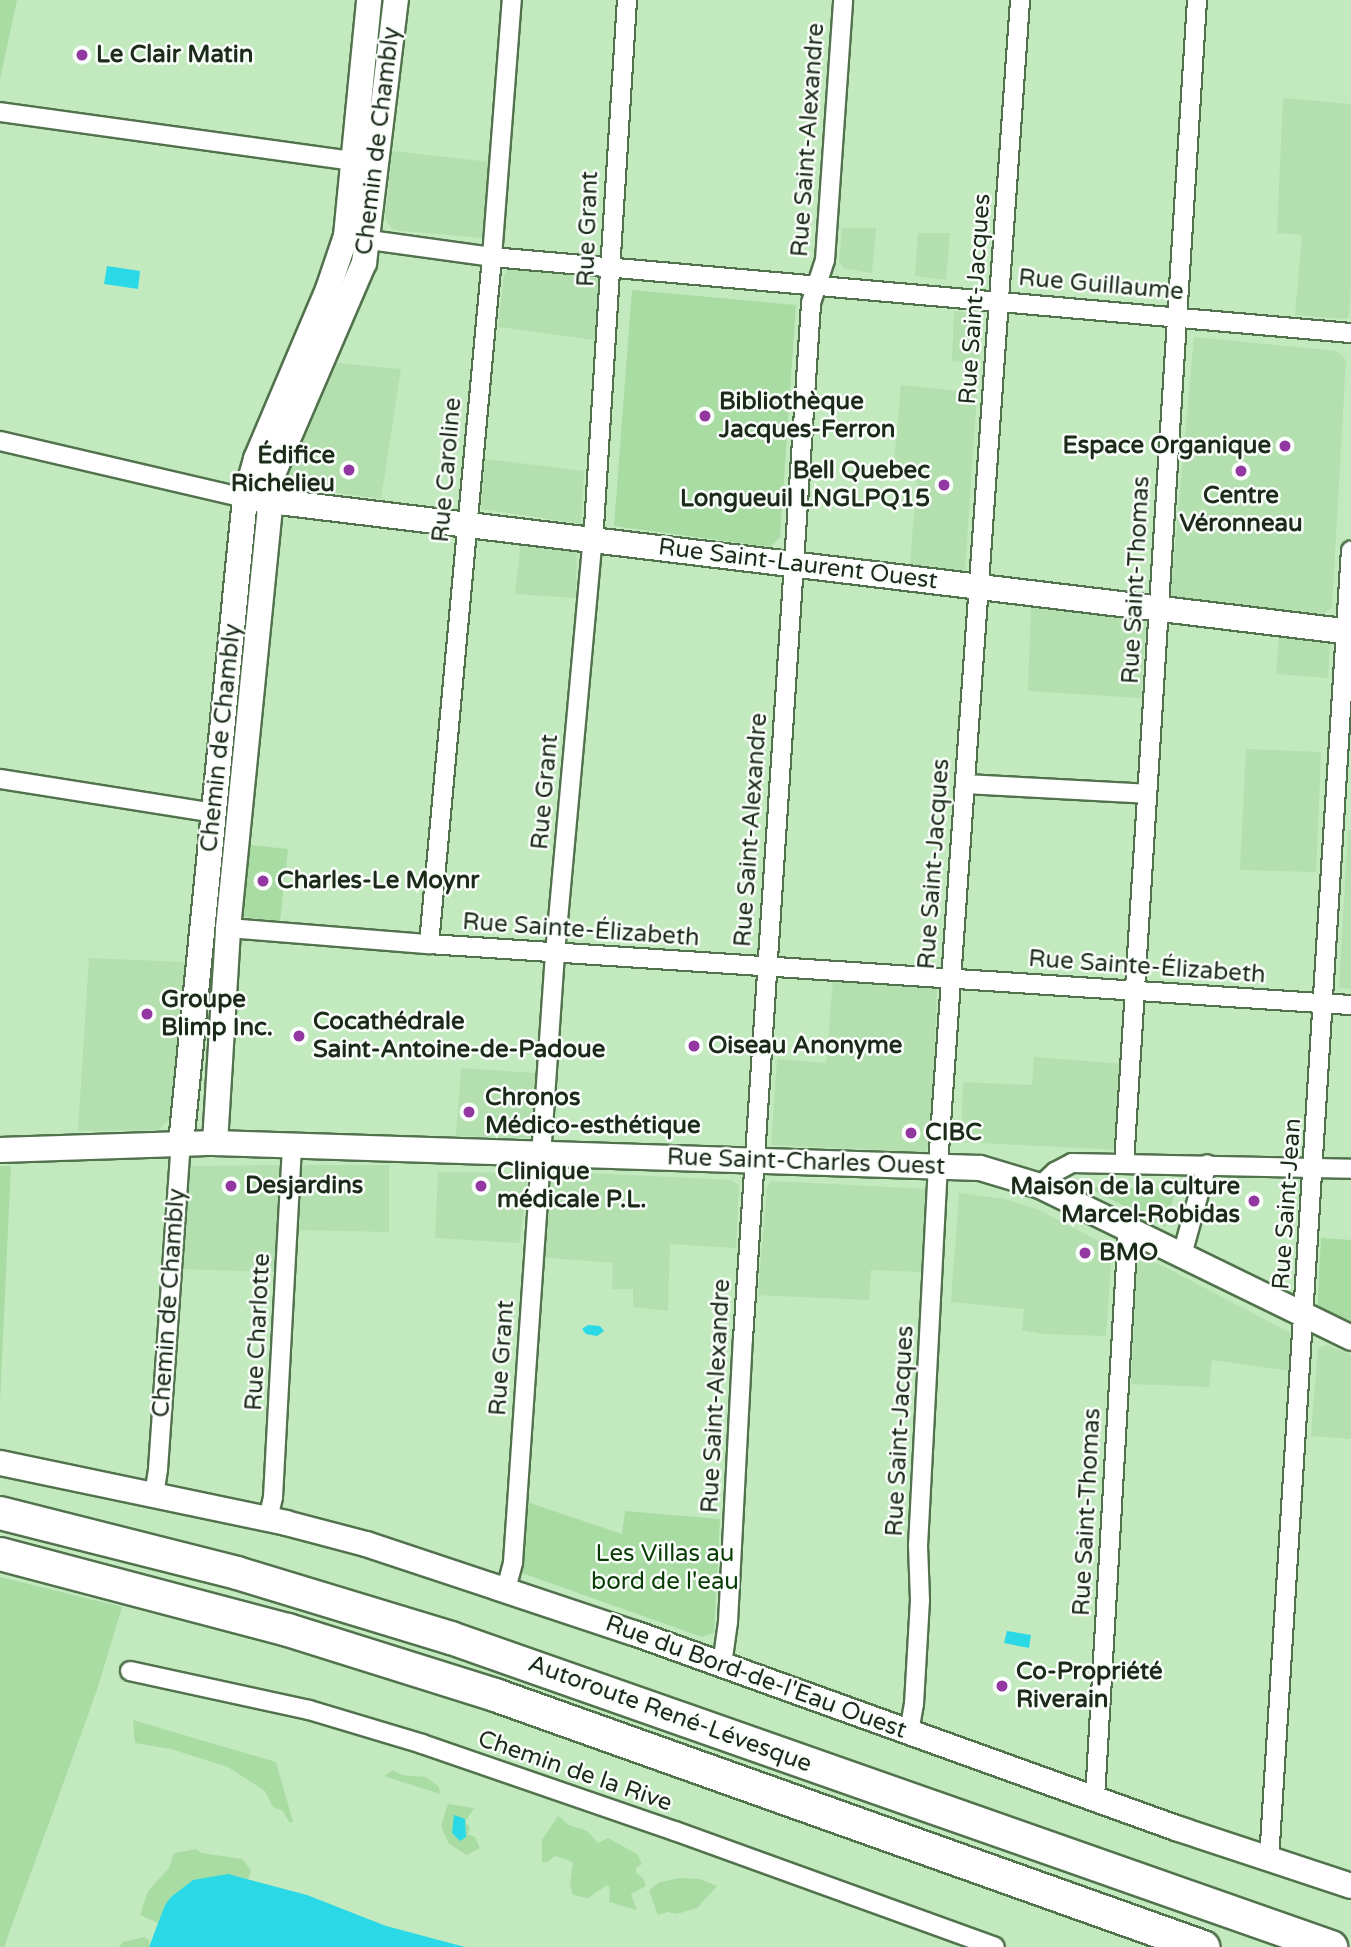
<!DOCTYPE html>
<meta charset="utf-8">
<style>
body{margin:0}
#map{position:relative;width:1351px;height:1947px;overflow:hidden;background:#c3e9bf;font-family:"Varela Round",sans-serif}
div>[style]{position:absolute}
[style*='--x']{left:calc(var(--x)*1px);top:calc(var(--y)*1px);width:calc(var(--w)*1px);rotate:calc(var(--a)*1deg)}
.built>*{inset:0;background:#b4dfaf}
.green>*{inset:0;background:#a9dca3}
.water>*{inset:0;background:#2ad9e5}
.roads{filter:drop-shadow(2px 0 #51724d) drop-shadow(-2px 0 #51724d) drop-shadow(0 2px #51724d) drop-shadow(0 -2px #51724d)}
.street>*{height:18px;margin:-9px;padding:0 9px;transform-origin:9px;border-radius:9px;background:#fff}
.secondary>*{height:24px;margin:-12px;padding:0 12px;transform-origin:12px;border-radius:12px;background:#fff}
.highway>*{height:32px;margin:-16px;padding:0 16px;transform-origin:16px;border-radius:16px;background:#fff}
.dots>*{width:19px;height:19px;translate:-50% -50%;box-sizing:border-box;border:4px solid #fbfffb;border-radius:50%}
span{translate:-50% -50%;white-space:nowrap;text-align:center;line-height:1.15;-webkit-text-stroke:5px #fbfffb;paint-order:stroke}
.poi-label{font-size:24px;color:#1c2a1a;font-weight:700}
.left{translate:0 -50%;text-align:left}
.right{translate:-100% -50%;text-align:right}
.street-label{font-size:24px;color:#1c2a1a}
.park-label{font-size:24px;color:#093b05}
</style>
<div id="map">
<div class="built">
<i style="clip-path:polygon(1283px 98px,1351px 104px,1351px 285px,1349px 317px,1346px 319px,1295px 315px,1302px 235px,1277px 233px)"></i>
<i style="clip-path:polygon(392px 151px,490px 162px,484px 234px,481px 238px,393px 230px,385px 219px)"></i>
<i style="clip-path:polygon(842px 228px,876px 228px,872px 273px,843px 268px,839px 262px)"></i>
<i style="clip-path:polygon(918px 233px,950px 233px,946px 280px,915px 276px)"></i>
<i style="clip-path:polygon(509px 269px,596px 278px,600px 285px,595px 340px,498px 327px,504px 275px)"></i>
<i style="clip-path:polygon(954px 311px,982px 314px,979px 363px,952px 361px)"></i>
<i style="clip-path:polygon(1194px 337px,1337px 351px,1346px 360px,1332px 607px,1323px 615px,1170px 601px)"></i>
<i style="clip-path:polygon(337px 363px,401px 369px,381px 499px,295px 487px,287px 479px)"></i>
<i style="clip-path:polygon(901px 385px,977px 393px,965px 571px,910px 564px,917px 475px,893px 473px)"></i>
<i style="clip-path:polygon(485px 459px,584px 471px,581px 524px,481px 509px)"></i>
<i style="clip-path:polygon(521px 542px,546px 549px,577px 551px,576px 598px,515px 594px)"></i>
<i style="clip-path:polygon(1031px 605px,1146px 621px,1141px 698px,1028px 691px)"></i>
<i style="clip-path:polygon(1279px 636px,1330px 643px,1328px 678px,1276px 674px)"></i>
<i style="clip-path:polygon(1246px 749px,1321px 752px,1316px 872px,1240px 870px)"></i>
<i style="clip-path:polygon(1348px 830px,1351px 830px,1351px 989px,1339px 987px)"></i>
<i style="clip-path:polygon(89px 958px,186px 962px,172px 1117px,158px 1130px,78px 1131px)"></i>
<i style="clip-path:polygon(833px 981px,937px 987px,931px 1143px,926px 1152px,771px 1145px,777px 1059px,826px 1063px)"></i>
<i style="clip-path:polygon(1034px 1057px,1124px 1064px,1119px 1150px,961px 1142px,963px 1082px,1032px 1085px)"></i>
<i style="clip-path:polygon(461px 1068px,536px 1073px,531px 1135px,528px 1138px,456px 1136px)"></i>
<i style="clip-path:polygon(281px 1165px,276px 1272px,179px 1269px,187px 1171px,191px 1166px)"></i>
<i style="clip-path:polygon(302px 1165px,389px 1165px,389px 1232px,299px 1230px)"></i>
<i style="clip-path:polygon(546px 1171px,732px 1180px,739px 1186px,736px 1248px,670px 1244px,668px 1311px,633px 1307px,633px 1289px,612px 1289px,613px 1263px,539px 1257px)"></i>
<i style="clip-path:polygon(438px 1172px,528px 1173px,520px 1243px,435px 1238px)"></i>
<i style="clip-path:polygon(772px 1181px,929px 1189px,922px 1272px,871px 1270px,869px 1300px,758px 1295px,767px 1187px)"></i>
<i style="clip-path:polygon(959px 1193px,1005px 1199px,1037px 1209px,1112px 1248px,1106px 1336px,1042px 1334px,1022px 1330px,1024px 1309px,951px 1302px)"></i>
<i style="clip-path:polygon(1144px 1256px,1296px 1336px,1293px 1371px,1212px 1360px,1209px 1387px,1131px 1384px,1137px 1262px)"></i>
<i style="clip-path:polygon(1327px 1345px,1351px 1355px,1351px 1439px,1311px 1436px,1318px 1348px)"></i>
</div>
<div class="green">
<i style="clip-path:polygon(0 0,17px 0,0 79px)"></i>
<i style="clip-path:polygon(632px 290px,796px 305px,780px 537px,770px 547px,614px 526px)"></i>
<i style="clip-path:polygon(250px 845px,288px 849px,280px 921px,242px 917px)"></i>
<i style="clip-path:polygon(0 1166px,11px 1166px,0 1401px)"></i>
<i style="clip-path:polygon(1087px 1187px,1176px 1189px,1165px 1227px)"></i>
<i style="clip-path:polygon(1321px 1238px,1351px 1240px,1351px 1328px,1317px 1311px)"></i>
<i style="clip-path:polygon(524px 1501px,622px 1534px,625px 1511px,720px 1519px,714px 1633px,702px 1637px,522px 1573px,519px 1568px)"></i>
<i style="clip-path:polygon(0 1577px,122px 1607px,97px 1690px,4px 1947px,0 1947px)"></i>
<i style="clip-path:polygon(133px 1720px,276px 1762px,293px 1822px,289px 1822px,283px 1811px,273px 1807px,265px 1791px,228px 1767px,171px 1749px,135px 1743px)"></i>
<i style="clip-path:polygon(393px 1770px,402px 1775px,426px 1777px,439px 1787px,440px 1794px,384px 1776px)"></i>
<i style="clip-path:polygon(448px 1804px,474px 1808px,465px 1822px,470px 1827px,468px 1834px,475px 1837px,480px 1848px,467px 1855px,449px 1844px,441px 1826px)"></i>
<i style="clip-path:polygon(558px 1816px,569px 1825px,587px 1831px,598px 1843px,608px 1838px,637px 1854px,642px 1864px,636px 1868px,636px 1873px,643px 1878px,646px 1886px,631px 1894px,637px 1910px,609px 1902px,610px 1888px,607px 1885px,588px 1898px,573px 1895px,570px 1884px,573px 1862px,555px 1856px,547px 1862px,542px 1862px,542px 1840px)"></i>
<i style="clip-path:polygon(196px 1849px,201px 1853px,242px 1859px,251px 1870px,248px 1880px,237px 1876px,193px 1880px,165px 1905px,160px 1924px,140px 1915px,148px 1891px,169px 1868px,174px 1853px)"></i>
<i style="clip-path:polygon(680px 1878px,700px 1879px,717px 1886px,697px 1908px,677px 1914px,668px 1912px,658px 1915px,649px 1890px,660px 1882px)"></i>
<i style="clip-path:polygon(144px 1937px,149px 1940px,149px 1947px,119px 1947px,123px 1942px)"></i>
</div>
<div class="water">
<i style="clip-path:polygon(107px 266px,140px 271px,138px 289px,104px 284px)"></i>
<i style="clip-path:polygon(588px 1325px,600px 1326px,604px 1331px,597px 1336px,586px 1334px,582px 1329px)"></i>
<i style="clip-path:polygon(1007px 1631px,1031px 1635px,1029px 1648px,1004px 1643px)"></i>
<i style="clip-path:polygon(454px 1815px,465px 1819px,466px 1837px,460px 1841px,452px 1833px)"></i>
<i style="clip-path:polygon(228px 1874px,307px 1895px,386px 1926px,465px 1947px,149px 1947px,165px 1905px,171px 1897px,193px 1880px)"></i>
</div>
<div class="roads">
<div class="street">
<i style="--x:0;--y:112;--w:357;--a:7.9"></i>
<i style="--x:355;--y:238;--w:138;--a:7.9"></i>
<i style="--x:492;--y:257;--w:862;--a:5.06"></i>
<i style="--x:0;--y:441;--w:252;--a:13.1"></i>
<i style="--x:0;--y:779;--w:217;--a:9"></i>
<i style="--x:965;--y:784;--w:182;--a:3.1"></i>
<i style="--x:228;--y:928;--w:202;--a:4.6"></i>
<i style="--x:429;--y:944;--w:924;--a:3.79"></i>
<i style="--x:429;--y:944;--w:690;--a:-84.76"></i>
<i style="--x:492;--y:257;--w:258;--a:-85.6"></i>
<i style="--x:1124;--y:1164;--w:1166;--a:-86.41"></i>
<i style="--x:1040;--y:1186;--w:21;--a:-43"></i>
<i style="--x:1055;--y:1172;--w:19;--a:-28"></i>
<i style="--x:1072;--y:1163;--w:279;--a:1.2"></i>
<i style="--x:1182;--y:1255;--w:94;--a:-74.6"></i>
<i style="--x:154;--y:1495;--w:26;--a:-81"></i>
<i style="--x:158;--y:1469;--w:326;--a:-86"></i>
<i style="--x:268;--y:1519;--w:23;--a:-77"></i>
<i style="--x:273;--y:1497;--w:352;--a:-86.9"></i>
<i style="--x:506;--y:1589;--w:28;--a:-75"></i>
<i style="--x:513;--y:1562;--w:610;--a:-86.05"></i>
<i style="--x:555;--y:953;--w:428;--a:-84.8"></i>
<i style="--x:594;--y:527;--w:528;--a:-86.42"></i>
<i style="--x:722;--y:1665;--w:43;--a:-82.1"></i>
<i style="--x:728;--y:1622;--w:283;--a:-87"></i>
<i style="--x:743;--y:1339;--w:1038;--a:-86.24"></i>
<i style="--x:811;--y:303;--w:45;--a:-72"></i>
<i style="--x:825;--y:260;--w:261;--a:-86"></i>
<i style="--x:130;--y:1671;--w:183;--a:12.3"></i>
<i style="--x:309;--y:1710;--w:118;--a:16.7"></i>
<i style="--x:422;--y:1744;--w:268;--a:19"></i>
<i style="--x:675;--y:1831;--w:340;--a:19.9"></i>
<i style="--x:909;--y:1732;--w:28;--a:-80"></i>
<i style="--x:914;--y:1704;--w:104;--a:-86.7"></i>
<i style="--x:920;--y:1600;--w:54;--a:-92.1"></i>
<i style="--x:918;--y:1546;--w:382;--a:-87"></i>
<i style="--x:938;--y:1165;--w:1168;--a:-85.97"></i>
<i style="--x:1095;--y:1798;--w:570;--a:-86.68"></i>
<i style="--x:1269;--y:1860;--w:1312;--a:-86.42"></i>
</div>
<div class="secondary">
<i style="--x:254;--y:499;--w:1105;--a:6.91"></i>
<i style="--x:215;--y:1143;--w:215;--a:-86.5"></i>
<i style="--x:228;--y:928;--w:456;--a:-84.3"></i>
<i style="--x:273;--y:474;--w:230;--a:-66.7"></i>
<i style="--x:364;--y:263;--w:265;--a:-83.1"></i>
<i style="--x:181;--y:1144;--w:649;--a:-84.34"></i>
<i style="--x:245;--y:498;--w:41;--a:-74.2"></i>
<i style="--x:256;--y:459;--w:185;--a:-67"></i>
<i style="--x:328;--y:289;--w:56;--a:-71.2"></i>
<i style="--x:346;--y:236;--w:237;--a:-84.4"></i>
<i style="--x:0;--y:1150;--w:215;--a:-1.9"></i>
<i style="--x:215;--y:1143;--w:765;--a:1.87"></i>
<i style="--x:980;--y:1168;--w:63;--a:16.7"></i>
<i style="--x:1040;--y:1186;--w:346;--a:26"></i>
<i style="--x:0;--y:1463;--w:292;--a:11.8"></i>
<i style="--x:286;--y:1523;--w:83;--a:14.7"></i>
<i style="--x:366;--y:1544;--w:282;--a:18.4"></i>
<i style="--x:634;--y:1633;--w:576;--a:19.79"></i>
<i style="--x:1176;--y:1828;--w:184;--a:18.3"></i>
</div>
<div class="highway">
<i style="--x:0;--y:1513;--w:244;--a:14.2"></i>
<i style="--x:237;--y:1573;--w:224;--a:16.9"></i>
<i style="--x:451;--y:1638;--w:933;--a:19.35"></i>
<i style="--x:0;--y:1554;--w:298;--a:14.8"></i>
<i style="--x:288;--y:1630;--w:217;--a:17.4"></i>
<i style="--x:495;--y:1695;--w:752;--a:19.59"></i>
</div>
</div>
<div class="dots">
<i style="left:82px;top:55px;background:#9337a1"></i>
<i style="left:705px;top:416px;background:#9337a1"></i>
<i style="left:1285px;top:446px;background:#9337a1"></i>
<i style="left:349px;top:470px;background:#9337a1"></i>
<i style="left:1241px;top:471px;background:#9337a1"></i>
<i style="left:944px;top:485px;background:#9337a1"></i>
<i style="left:263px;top:881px;background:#9337a1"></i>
<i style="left:147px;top:1014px;background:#9337a1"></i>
<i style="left:299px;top:1036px;background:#9337a1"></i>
<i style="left:694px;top:1046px;background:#9337a1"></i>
<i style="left:469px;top:1112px;background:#9337a1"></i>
<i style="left:911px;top:1133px;background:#9337a1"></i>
<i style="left:231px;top:1186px;background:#9337a1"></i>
<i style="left:481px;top:1186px;background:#9337a1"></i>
<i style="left:1254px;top:1201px;background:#9337a1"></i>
<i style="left:1085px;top:1253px;background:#9337a1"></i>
<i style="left:1002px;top:1686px;background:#9337a1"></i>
</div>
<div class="poi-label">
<span class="left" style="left:96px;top:55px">Le Clair Matin</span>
<span class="left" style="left:719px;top:416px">Bibliothèque<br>Jacques-Ferron</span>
<span class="right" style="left:1271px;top:446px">Espace Organique</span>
<span class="right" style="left:335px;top:470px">Édifice<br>Richelieu</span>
<span class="right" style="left:930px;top:485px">Bell Quebec<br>Longueuil LNGLPQ15</span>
<span style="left:1241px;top:510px">Centre<br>Véronneau</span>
<span class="left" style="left:277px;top:881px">Charles-Le Moynr</span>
<span class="left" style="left:161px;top:1014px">Groupe<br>Blimp Inc.</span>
<span class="left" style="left:313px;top:1036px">Cocathédrale<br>Saint-Antoine-de-Padoue</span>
<span class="left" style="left:708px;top:1046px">Oiseau Anonyme</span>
<span class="left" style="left:485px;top:1112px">Chronos<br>Médico-esthétique</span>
<span class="left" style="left:925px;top:1133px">CIBC</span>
<span class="left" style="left:497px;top:1186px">Clinique<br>médicale P.L.</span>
<span class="left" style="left:245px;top:1186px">Desjardins</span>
<span class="right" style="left:1240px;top:1201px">Maison de la culture<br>Marcel-Robidas</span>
<span class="left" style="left:1099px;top:1253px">BMO</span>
<span class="left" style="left:1016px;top:1686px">Co-Propriété<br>Riverain</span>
</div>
<div class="street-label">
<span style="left:808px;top:140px;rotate:-86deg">Rue Saint-Alexandre</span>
<span style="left:378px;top:141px;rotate:-83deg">Chemin de Chambly</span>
<span style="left:588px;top:229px;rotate:-88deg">Rue Grant</span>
<span style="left:1101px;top:285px;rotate:5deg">Rue Guillaume</span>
<span style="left:975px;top:299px;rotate:-86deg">Rue Saint-Jacques</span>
<span style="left:447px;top:470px;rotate:-85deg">Rue Caroline</span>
<span style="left:798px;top:564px;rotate:7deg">Rue Saint-Laurent Ouest</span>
<span style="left:1136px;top:580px;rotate:-87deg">Rue Saint-Thomas</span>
<span style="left:221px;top:738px;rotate:-84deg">Chemin de Chambly</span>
<span style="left:545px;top:792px;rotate:-85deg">Rue Grant</span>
<span style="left:751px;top:830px;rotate:-86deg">Rue Saint-Alexandre</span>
<span style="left:934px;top:864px;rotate:-86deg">Rue Saint-Jacques</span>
<span style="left:581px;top:930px;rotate:4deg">Rue Sainte-Élizabeth</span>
<span style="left:1147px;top:967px;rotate:4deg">Rue Sainte-Élizabeth</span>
<span style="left:806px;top:1162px;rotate:2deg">Rue Saint-Charles Ouest</span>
<span style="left:1287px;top:1204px;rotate:-86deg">Rue Saint-Jean</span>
<span style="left:169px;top:1303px;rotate:-86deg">Chemin de Chambly</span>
<span style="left:258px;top:1332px;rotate:-87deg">Rue Charlotte</span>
<span style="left:502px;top:1358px;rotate:-86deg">Rue Grant</span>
<span style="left:716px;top:1396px;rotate:-87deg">Rue Saint-Alexandre</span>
<span style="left:900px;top:1431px;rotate:-87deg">Rue Saint-Jacques</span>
<span style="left:1087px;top:1512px;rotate:-87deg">Rue Saint-Thomas</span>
<span style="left:756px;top:1677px;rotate:20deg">Rue du Bord-de-l'Eau Ouest</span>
<span style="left:670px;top:1714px;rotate:20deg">Autoroute René-Lévesque</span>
<span style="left:575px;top:1771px;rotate:19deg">Chemin de la Rive</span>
</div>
<div class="park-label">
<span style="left:665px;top:1568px">Les Villas au<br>bord de l'eau</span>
</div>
</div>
